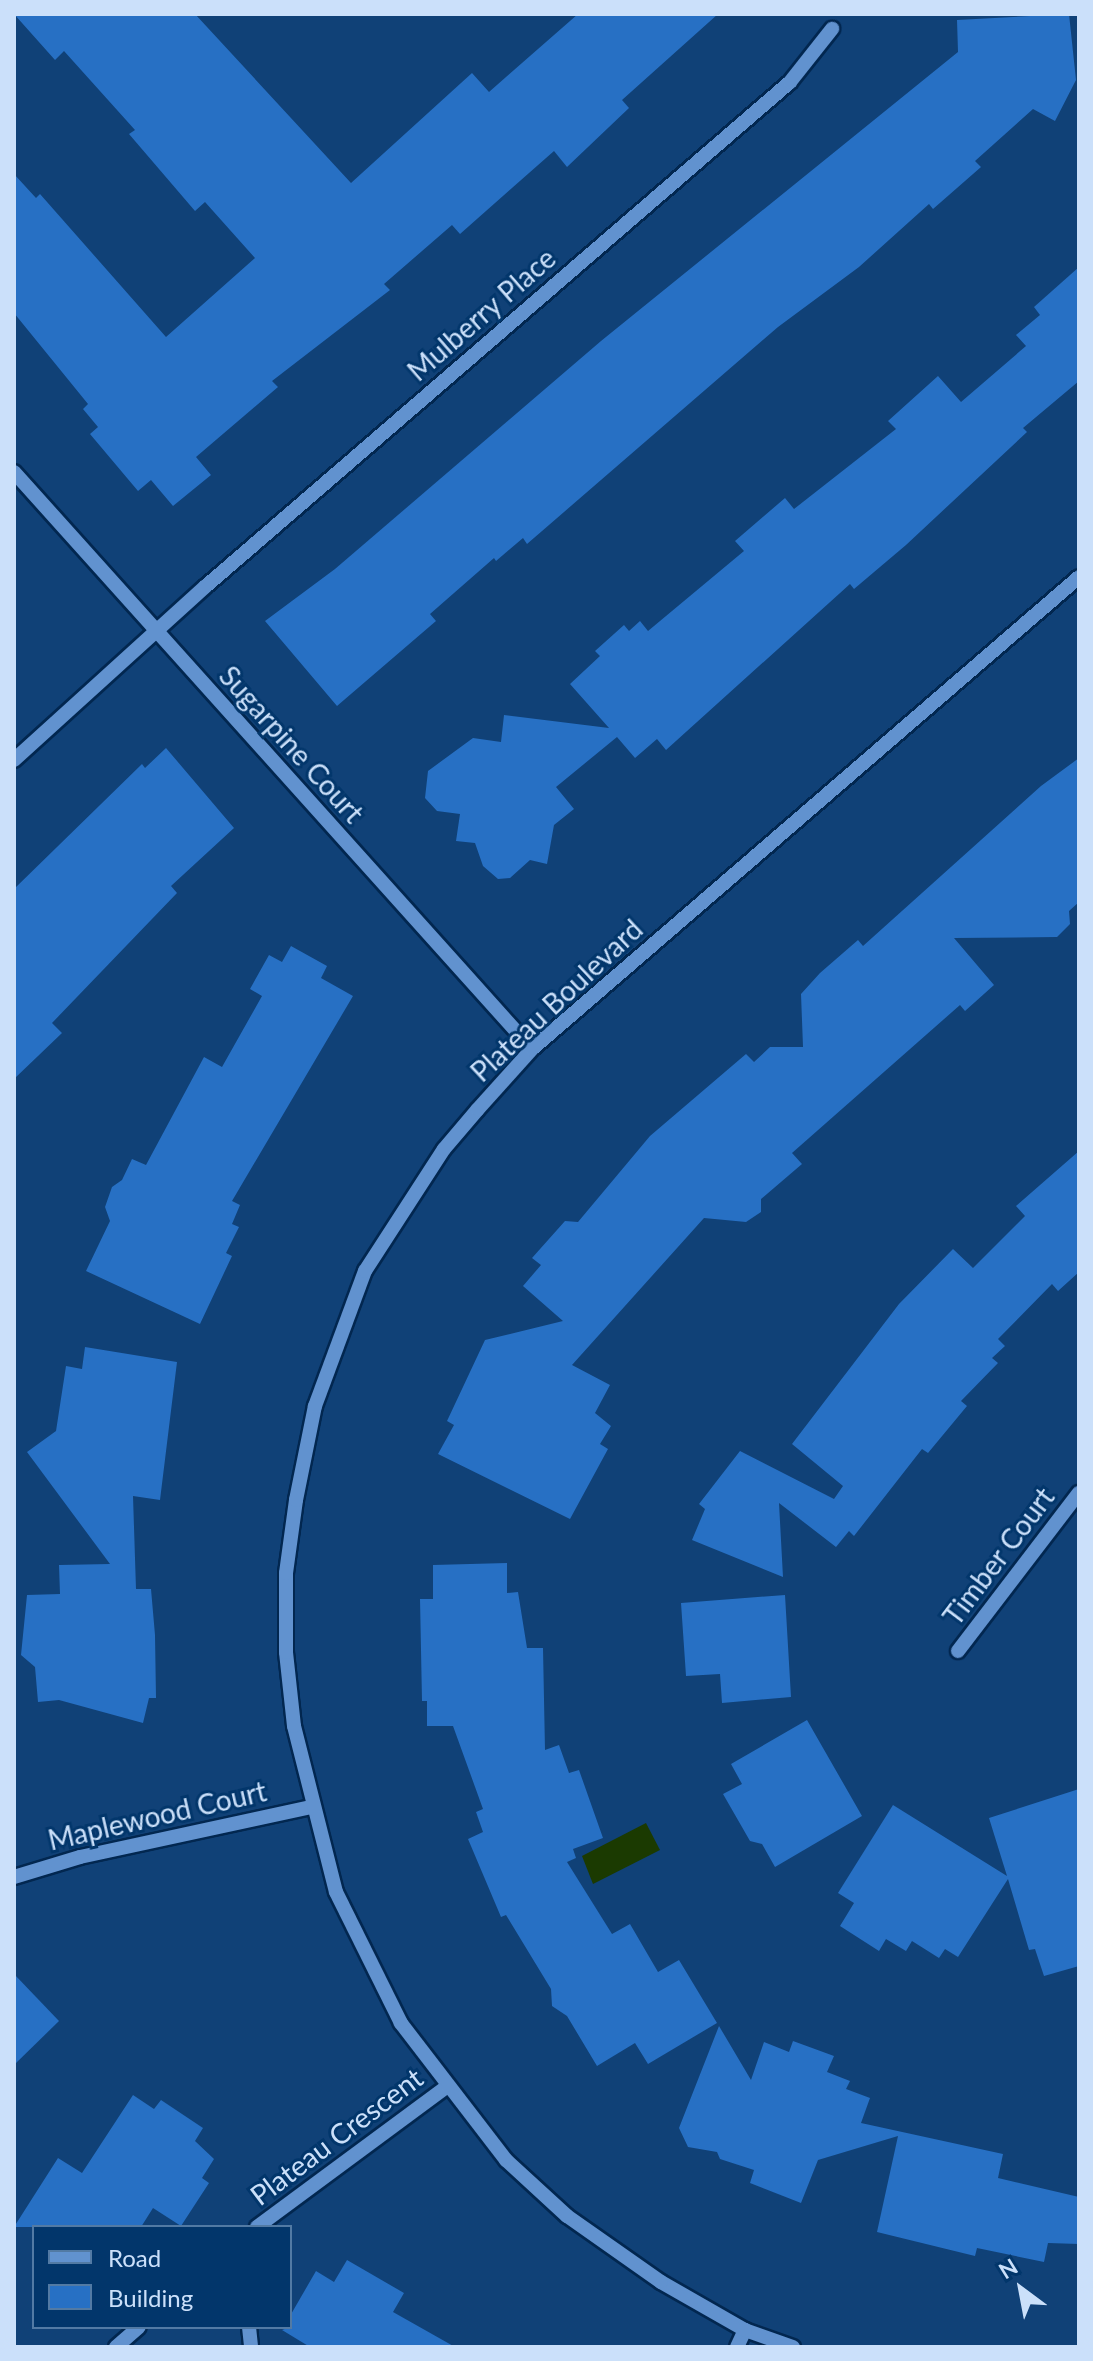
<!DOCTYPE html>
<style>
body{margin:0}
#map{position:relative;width:1093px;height:2361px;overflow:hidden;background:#104177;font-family:Lato,sans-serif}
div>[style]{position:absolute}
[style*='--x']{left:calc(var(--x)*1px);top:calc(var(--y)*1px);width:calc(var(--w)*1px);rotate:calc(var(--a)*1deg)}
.water>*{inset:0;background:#1b3a01}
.building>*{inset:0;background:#2770c4}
.roads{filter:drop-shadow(2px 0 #022750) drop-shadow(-2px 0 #022750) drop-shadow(0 2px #022750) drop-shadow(0 -2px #022750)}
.minor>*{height:14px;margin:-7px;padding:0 7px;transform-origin:7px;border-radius:7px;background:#6192cf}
span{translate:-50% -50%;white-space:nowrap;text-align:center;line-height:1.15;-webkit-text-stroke:6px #02366b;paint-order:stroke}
.street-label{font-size:28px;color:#cbe0fa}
.frame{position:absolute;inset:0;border:16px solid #cbe0fa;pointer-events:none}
.legend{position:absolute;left:32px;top:2225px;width:260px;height:104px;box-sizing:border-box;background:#02366b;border:2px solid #527aa4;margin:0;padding:10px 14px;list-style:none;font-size:24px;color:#cbe0fa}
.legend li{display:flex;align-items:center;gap:16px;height:40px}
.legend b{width:40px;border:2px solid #527aa4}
.north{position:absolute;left:981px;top:2249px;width:80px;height:80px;-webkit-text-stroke:6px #02366b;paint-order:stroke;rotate:328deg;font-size:22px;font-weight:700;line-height:32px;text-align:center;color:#cbe0fa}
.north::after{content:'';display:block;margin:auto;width:28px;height:36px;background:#cbe0fa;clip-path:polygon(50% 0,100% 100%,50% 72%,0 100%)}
</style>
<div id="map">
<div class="water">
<i style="clip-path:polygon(646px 1823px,660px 1850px,593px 1884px,582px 1856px)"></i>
</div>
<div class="building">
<i style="clip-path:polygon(14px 14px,195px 14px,351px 183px,472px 73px,489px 92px,578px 14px,718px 14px,622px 100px,629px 108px,567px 167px,554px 151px,460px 234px,452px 225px,384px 284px,390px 290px,272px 381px,278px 387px,196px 457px,211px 475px,173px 506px,151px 480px,138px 491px,90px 434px,98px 427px,83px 409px,88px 404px,14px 313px,14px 174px,36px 198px,40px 194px,166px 337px,255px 258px,205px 202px,195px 211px,129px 134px,135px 130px,64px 51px,55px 60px)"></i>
<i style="clip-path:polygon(1069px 14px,1076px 80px,1055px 121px,1033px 109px,975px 161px,981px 167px,933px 209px,929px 204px,859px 267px,778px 327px,527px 544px,523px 538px,496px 561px,494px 558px,430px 614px,436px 621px,337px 706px,265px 621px,335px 569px,601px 341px,958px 52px,957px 20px)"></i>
<i style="clip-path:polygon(1079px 267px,1079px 381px,1023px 428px,1027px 432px,906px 545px,854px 589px,850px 584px,666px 750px,657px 739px,635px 758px,617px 737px,556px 787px,574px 809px,554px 825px,547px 864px,530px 860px,510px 878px,498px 879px,483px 866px,475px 843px,456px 841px,460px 814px,437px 811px,425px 798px,428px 771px,473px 738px,501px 742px,504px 715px,609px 728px,570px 684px,600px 656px,595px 651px,624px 625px,629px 631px,640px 621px,648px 631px,744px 551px,735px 541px,785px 498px,794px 509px,896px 429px,888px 421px,938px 376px,961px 402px,1026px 346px,1016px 335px,1040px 315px,1034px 307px)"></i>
<i style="clip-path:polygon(166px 748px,234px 828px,171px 886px,177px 893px,52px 1023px,62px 1033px,14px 1079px,14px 889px,142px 764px,145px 768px)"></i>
<i style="clip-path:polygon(1079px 758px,1079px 902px,1069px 911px,1070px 924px,1057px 937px,954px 938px,994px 985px,965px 1011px,960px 1005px,792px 1153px,802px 1164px,761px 1199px,761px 1212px,746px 1222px,704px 1218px,572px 1365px,610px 1385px,595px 1413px,611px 1426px,600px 1444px,608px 1449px,570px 1519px,438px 1454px,454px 1425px,447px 1421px,485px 1340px,563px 1321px,523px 1286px,541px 1265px,532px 1258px,565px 1221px,578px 1222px,650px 1136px,746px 1054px,754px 1062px,770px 1047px,803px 1047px,801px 994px,820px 973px,858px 940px,863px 946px,1041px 786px)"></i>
<i style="clip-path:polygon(291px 946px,327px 966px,321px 978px,353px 996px,232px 1201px,240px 1205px,232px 1224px,239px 1227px,226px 1253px,232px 1256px,200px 1324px,86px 1271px,110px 1221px,105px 1207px,112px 1187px,122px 1180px,132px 1159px,146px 1165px,204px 1057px,222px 1067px,262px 996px,250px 989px,269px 955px,282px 962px)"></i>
<i style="clip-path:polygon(1079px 1151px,1079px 1272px,1058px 1291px,1052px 1284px,998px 1339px,1005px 1346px,992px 1358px,998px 1363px,961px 1401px,967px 1406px,928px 1453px,922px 1449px,854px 1536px,849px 1531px,836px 1547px,779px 1503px,783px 1577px,692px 1540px,705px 1509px,699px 1504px,740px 1451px,834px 1499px,843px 1486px,792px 1444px,899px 1304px,953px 1249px,973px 1268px,1025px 1216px,1016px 1206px)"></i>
<i style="clip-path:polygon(85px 1347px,177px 1362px,160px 1500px,133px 1496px,136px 1589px,151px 1589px,155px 1635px,156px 1698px,149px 1698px,143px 1723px,59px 1700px,38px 1702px,35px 1667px,21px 1655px,27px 1595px,60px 1594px,59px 1565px,110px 1564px,27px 1452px,56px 1431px,66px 1366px,82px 1369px)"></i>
<i style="clip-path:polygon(507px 1563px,507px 1593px,518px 1592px,527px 1648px,543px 1648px,545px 1750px,559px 1745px,569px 1773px,579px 1770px,603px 1838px,573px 1849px,576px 1858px,567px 1862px,612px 1934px,630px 1924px,658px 1972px,679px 1960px,717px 2023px,648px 2064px,635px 2043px,597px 2066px,567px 2016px,552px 2006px,551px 1989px,506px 1915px,501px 1917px,468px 1839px,483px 1832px,476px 1812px,483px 1809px,453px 1726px,427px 1726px,427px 1701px,422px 1701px,420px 1599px,433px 1599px,433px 1565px)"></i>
<i style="clip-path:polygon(785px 1595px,791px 1697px,722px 1703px,720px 1674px,686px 1676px,681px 1603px)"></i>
<i style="clip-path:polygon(807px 1720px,862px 1816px,775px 1867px,762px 1844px,750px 1841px,723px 1794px,742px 1784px,731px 1764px)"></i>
<i style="clip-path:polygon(1079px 1789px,1079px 1966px,1044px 1976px,1035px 1949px,1029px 1950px,1008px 1879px,958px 1957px,945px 1949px,939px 1958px,912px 1941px,906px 1951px,886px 1939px,879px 1951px,840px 1926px,854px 1903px,838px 1893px,893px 1805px,1007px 1876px,989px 1818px)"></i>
<i style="clip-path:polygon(14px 1974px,59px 2021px,14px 2065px)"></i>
<i style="clip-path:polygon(719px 2026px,751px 2080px,764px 2042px,789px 2052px,793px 2041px,834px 2056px,827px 2072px,850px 2081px,846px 2089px,870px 2098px,861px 2123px,1003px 2154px,998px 2178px,1079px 2197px,1079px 2244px,1048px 2243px,1044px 2262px,977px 2248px,975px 2256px,877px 2232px,898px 2136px,818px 2160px,801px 2203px,750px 2183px,754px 2170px,720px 2159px,717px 2152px,688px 2147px,679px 2128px)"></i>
<i style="clip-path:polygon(133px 2095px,154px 2109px,161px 2100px,203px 2128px,195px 2141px,214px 2159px,202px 2178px,209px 2183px,181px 2226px,153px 2208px,141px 2227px,14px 2227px,58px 2158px,82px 2173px)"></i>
<i style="clip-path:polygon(347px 2260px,404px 2293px,393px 2312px,455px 2347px,310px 2347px,282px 2330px,290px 2327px,290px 2316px,316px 2271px,334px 2282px)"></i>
</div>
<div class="roads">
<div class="minor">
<i style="--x:14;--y:472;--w:775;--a:48.08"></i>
<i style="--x:14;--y:760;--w:259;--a:-42.2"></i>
<i style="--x:206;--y:586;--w:771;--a:-40.79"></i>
<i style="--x:790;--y:82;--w:68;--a:-51.6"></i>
<i style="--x:958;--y:1651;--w:199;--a:-52.6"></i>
<i style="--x:14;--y:1877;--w:69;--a:-16.9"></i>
<i style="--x:80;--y:1857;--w:237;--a:-12.2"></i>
<i style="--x:257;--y:2227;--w:235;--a:-36.5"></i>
<i style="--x:249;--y:2327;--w:20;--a:84"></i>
<i style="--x:116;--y:2347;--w:30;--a:-41"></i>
<i style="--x:737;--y:2347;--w:19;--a:-65"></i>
<i style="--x:793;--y:2347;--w:51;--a:-160.5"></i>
<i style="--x:745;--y:2330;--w:97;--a:-150.3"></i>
<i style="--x:661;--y:2282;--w:115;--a:-144.9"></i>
<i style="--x:567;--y:2216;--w:83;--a:-137.4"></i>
<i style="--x:506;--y:2160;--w:173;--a:-127.5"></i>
<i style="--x:401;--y:2023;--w:146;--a:-116.4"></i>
<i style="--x:336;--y:1892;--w:171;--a:-104.2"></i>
<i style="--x:294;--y:1726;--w:74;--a:-96.2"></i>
<i style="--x:286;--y:1652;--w:79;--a:-90"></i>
<i style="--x:286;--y:1573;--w:74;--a:-82.2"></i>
<i style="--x:296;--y:1500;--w:96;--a:-78.6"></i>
<i style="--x:315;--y:1406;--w:144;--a:-69.7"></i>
<i style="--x:365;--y:1271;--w:145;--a:-57.1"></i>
<i style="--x:444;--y:1149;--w:52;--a:-49.6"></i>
<i style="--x:478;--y:1109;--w:81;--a:-48"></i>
<i style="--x:532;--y:1049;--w:722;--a:-40.79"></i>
</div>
</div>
<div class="street-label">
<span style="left:481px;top:314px;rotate:-41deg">Mulberry Place</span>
<span style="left:292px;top:744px;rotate:48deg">Sugarpine Court</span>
<span style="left:556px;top:1000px;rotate:-43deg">Plateau Boulevard</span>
<span style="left:998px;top:1556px;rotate:-53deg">Timber Court</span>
<span style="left:157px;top:1815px;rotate:-13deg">Maplewood Court</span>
<span style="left:336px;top:2136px;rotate:-37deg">Plateau Crescent</span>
</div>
<div class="frame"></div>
<ul class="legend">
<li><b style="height:10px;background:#6192cf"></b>Road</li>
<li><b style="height:22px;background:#2770c4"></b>Building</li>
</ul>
<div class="north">N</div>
</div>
